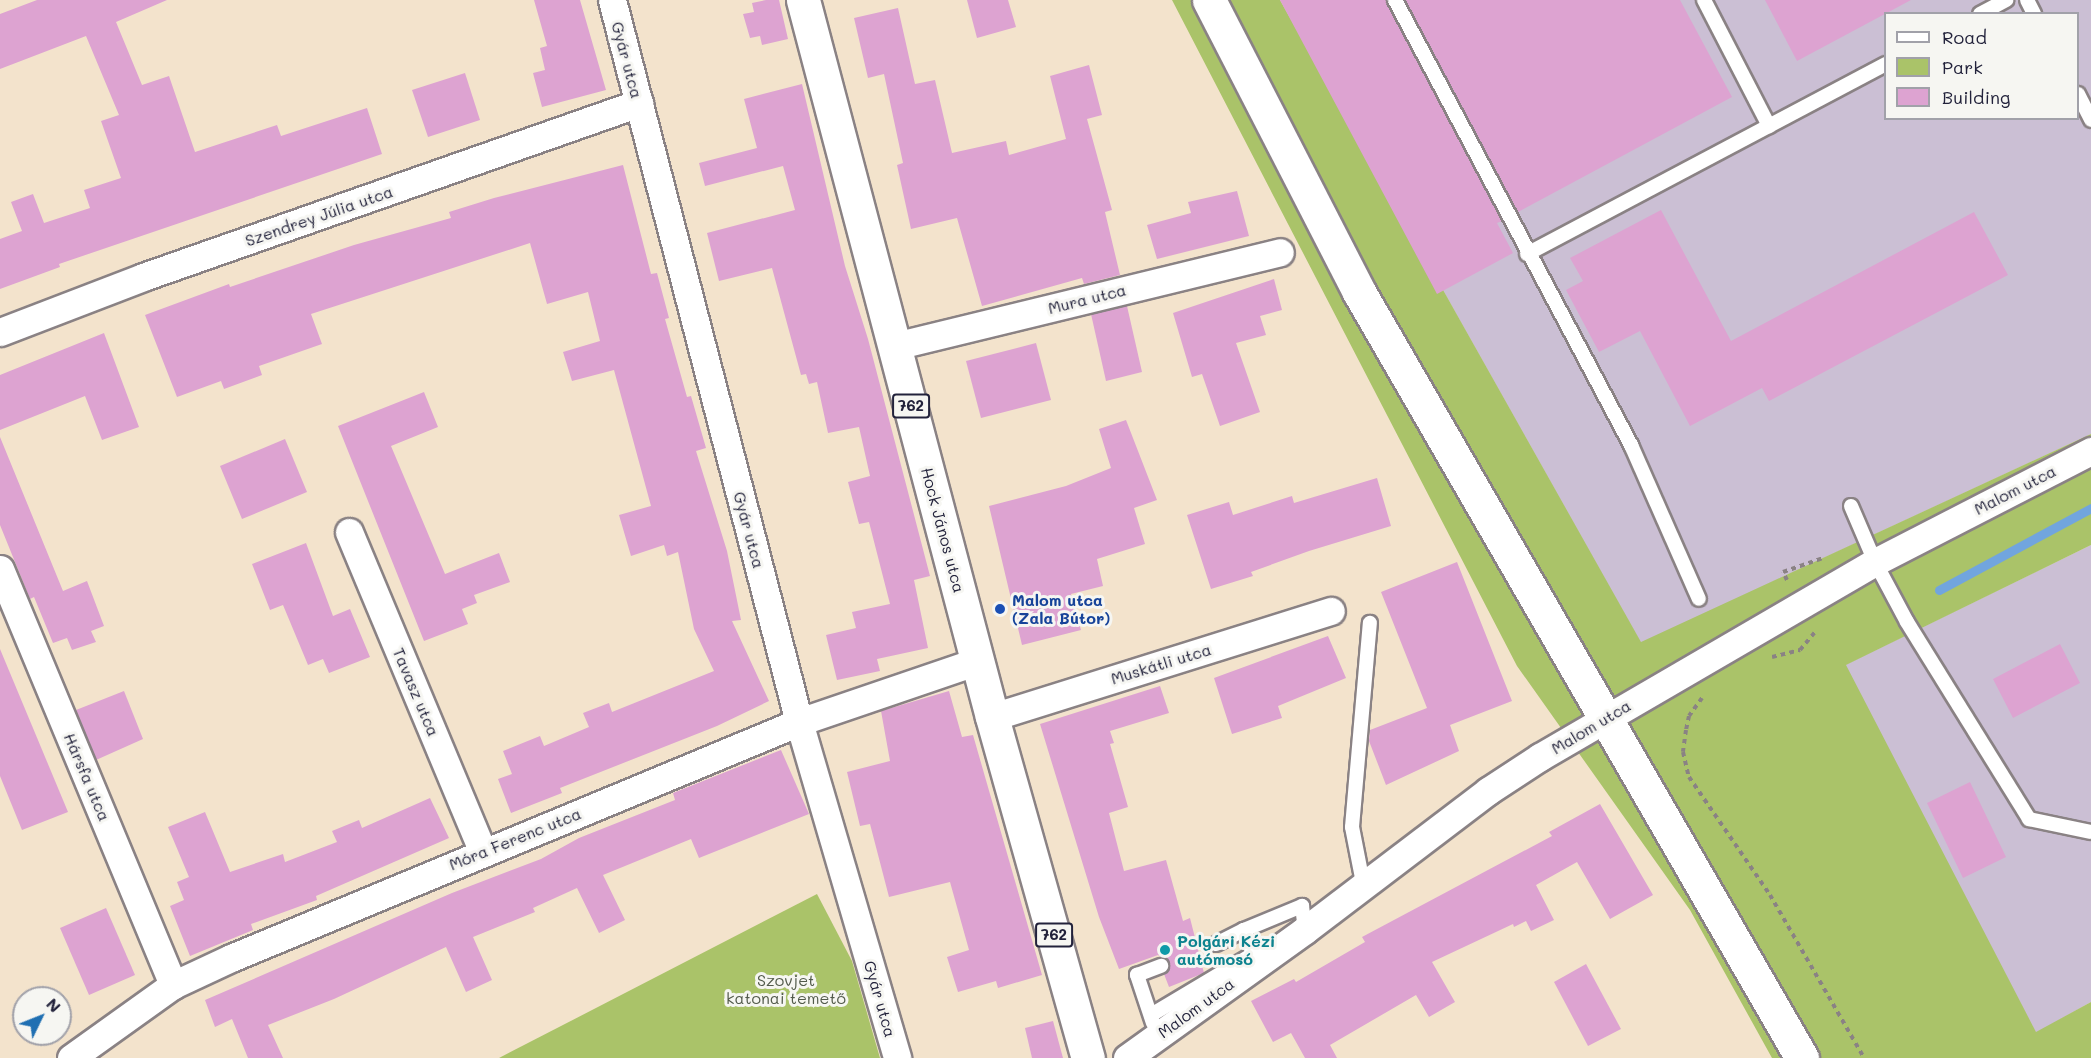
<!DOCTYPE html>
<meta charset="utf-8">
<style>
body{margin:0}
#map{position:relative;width:2091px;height:1058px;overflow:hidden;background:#f3e3cc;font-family:Mali,sans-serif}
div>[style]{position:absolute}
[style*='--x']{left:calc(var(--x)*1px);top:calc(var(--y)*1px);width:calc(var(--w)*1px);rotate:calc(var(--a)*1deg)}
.industrial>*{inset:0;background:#cbbfd4}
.green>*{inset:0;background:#aac369}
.stream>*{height:9px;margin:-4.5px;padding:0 4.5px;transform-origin:4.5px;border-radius:4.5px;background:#71a5de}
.building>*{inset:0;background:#dda3d1}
.path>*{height:4px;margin-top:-2px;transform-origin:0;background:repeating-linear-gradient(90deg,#8a8284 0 4.5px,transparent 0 9px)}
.roads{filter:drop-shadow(2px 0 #8a8284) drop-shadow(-2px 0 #8a8284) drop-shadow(0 2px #8a8284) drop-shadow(0 -2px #8a8284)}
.lane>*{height:14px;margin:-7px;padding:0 7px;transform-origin:7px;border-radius:7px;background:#fff}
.street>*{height:27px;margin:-13.5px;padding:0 13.5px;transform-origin:13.5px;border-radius:13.5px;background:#fff}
.secondary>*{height:33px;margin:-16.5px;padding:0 16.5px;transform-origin:16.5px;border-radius:16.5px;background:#fff}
.primary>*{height:33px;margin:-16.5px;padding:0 16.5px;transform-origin:16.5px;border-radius:16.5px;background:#fff}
.dots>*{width:16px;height:16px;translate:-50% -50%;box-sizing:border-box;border:3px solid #f6f6f2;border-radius:50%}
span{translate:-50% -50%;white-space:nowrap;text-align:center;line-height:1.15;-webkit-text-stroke:6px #f6f6f2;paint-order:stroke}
.shield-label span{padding:2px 4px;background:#f6f6f2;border:2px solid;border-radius:4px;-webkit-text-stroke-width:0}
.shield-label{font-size:15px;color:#22223b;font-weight:700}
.street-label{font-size:16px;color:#22223b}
.transit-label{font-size:16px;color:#164399;font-weight:700}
.left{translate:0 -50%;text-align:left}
.culture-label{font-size:16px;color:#0d838f;font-weight:700}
.park-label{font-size:16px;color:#525a4b}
.legend{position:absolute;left:1884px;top:12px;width:195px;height:108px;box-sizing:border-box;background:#f6f6f2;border:2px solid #a1a1a9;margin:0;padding:8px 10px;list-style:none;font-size:18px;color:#22223b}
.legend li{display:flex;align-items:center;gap:12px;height:30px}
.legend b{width:30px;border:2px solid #a1a1a9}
.north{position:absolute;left:12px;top:986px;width:60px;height:60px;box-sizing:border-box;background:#f6f6f2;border:2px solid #a1a1a9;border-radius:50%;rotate:47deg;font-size:16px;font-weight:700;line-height:24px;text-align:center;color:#22223b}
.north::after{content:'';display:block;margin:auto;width:21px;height:27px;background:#1f6fb2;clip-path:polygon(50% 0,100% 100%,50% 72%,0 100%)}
</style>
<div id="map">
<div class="industrial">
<i style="clip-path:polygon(evenodd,1280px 0,2091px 0,2091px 434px,1641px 643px,1280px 0,1886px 14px,2078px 14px,2078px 118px,1886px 118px,1886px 14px)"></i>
<i style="clip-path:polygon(2091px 545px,2091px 1002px,2036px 1033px,1845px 665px)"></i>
</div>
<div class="green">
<i style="clip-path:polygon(1172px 0,1280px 0,1641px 642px,2091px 434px,2091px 545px,1846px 665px,2036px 1032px,2091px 1002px,2091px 1058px,1772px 1058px,1690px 910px,1517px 666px)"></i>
<i style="clip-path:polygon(817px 894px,852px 961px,880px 1058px,499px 1058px)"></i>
</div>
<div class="stream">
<i style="--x:1939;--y:590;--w:173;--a:-28.3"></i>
</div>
<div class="building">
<i style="clip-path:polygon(37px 0,167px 0,116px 22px,142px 85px,169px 76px,195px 152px,277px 125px,281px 136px,367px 108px,382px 154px,59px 264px,60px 267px,0 289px,0 239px,22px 231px,11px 202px,33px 194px,44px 223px,90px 208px,84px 190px,121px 178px,101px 121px,119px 115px,86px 36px,0 69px,0 14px)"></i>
<i style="clip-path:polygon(534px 0,580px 0,606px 90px,542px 107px,533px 73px,545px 70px,540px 48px,547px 46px)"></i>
<i style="clip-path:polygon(766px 0,779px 0,788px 39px,762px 45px,760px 36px,750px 38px,743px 14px,754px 12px,752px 3px)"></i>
<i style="clip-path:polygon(967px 0,1008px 0,1016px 27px,977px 38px)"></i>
<i style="clip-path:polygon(1280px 0,1386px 0,1502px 221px,1497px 223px,1513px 253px,1437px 294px)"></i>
<i style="clip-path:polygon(1405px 0,1680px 0,1732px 97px,1518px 212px)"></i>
<i style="clip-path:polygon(1765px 0,1911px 0,1797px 61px)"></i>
<i style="clip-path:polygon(898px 8px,915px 84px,935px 80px,952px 153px,1006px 141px,1009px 155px,1066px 139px,1050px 76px,1089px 65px,1102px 115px,1087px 119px,1112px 210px,1105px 212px,1120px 275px,1084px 284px,1082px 278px,982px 306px,957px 218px,911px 229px,897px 165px,903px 163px,884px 74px,868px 78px,854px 18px)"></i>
<i style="clip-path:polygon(465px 73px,480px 120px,428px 137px,412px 90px)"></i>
<i style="clip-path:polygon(802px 84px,845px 266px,868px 339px,930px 576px,914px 580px,928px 648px,877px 659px,880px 671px,837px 680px,826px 635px,856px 628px,852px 612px,890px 604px,869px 522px,859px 524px,848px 482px,870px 476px,859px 427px,828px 433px,817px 382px,809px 384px,806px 374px,801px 375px,772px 268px,719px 281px,707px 233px,795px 210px,783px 166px,705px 186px,699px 163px,757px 148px,744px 99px)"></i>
<i style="clip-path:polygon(623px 165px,651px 274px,657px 273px,669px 318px,665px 319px,687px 397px,691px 396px,706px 448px,696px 451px,727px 551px,741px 620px,732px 621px,769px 701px,717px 726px,560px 788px,562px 793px,511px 813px,498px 779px,512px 774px,503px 751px,540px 736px,544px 746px,589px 727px,583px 713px,609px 703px,612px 712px,714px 671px,694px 629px,678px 552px,667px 556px,664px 545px,631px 556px,619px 515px,651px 506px,614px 370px,572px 381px,563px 352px,600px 341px,588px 292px,547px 304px,530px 243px,311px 314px,322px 344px,259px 366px,262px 375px,224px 389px,221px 381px,177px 397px,145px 315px,229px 284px,230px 287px,354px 245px,451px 218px,449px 212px,494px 198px)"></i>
<i style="clip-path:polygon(1237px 191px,1249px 236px,1157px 259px,1147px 225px,1191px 213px,1188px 202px)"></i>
<i style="clip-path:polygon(1661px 210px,1731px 341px,1974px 212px,2008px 275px,1769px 401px,1762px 388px,1690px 426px,1640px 331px,1599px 352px,1566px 290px,1583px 281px,1570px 258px)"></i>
<i style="clip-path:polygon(1274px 279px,1282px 310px,1260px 316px,1266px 335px,1236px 343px,1260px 412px,1220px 426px,1202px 374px,1192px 377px,1173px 313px)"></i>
<i style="clip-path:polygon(1127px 306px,1142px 372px,1106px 381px,1091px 314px)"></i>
<i style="clip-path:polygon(104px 333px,139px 427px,102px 440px,85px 396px,0 430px,0 375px)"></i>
<i style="clip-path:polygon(1036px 343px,1051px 400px,981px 418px,966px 361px)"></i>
<i style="clip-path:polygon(424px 392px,438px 427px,391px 446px,445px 574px,499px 553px,510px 582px,474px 595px,477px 603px,462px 609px,468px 624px,424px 641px,338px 426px)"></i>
<i style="clip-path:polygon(1126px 420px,1157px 500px,1134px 508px,1145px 544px,1097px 559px,1103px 586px,1071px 594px,1081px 630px,1022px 645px,989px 506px,1066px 486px,1111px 468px,1099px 429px)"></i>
<i style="clip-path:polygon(0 437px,63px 591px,87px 581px,104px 626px,91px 631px,96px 642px,72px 650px,67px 638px,53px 643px,34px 597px,30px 599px,0 525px)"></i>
<i style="clip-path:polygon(285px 439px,307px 492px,242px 519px,220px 466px)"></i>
<i style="clip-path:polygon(1377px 478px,1391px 526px,1309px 551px,1251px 572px,1253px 576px,1211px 589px,1187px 515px,1229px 502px,1233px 515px,1292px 496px,1294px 503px)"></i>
<i style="clip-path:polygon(306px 543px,333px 616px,350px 609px,370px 657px,329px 673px,323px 659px,308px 665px,283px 605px,270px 610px,252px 564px)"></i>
<i style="clip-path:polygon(1457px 562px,1512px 701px,1450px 725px,1459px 751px,1386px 785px,1369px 741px,1370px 730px,1427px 708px,1381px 592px)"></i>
<i style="clip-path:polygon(1328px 636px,1346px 678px,1278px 706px,1282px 718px,1232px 734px,1214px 678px)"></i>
<i style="clip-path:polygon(2060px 644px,2080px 683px,2013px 718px,1993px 679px)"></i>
<i style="clip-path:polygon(0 649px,68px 812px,22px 830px,0 776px)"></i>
<i style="clip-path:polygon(1160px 686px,1169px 713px,1110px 731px,1114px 743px,1110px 744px,1128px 807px,1109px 813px,1124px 871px,1166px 860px,1183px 921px,1190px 918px,1204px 973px,1169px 987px,1164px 974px,1170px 963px,1158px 955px,1119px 969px,1099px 917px,1040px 724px)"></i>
<i style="clip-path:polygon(124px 691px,143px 739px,96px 760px,76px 710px)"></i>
<i style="clip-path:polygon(949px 691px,962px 737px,973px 735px,1042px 975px,998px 988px,996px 981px,958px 992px,947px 957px,969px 950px,950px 882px,889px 897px,870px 824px,860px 826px,847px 772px,890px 761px,881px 711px)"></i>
<i style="clip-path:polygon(781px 750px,809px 814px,699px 858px,691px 839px,603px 875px,625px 920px,599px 933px,577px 888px,533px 908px,535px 912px,473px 937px,492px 980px,466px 992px,446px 947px,334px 999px,268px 1025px,283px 1058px,248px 1058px,232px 1019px,215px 1027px,205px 1000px,452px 893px,541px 859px,579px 838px,675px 800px,673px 793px)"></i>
<i style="clip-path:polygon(1970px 782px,2006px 857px,1963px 878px,1927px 803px)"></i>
<i style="clip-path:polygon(430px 798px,449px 838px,316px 896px,317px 900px,251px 924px,253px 930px,190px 956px,170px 906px,184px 900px,177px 882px,189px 877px,168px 827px,205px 812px,230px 872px,283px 854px,285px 862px,337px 842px,332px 831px,359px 820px,362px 828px)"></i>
<i style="clip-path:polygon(1600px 804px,1653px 895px,1610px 919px,1577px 862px,1536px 885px,1554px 920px,1531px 931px,1526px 921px,1514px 927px,1513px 924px,1432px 962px,1455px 1002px,1429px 1017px,1416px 995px,1330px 1045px,1337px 1058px,1305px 1058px,1291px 1033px,1273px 1042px,1251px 1001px,1294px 979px,1296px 982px,1365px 942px,1362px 937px,1552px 836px,1549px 832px)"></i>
<i style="clip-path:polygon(106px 908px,135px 975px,89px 995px,60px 928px)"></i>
<i style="clip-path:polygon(1586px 964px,1621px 1029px,1588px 1046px,1554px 982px)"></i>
<i style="clip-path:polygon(1053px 1021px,1063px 1058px,1032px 1058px,1025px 1028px)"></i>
</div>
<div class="path">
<i style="--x:1787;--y:580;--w:9;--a:-117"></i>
<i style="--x:1783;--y:572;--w:42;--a:-19.3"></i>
<i style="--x:1772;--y:657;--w:29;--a:-14"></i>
<i style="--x:1800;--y:650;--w:26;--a:-50"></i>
<i style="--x:1702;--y:698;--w:22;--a:126"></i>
<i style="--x:1689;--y:716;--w:14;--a:102"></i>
<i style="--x:1686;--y:730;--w:22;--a:98"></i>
<i style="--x:1683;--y:752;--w:26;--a:77"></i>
<i style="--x:1689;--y:777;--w:143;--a:55.5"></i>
<i style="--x:1770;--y:895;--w:188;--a:60"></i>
</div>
<div class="roads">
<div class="lane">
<i style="--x:1395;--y:0;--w:504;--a:62.06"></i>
<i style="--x:1631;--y:445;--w:168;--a:66.2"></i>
<i style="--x:1704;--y:0;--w:142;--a:62.7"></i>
<i style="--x:2027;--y:0;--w:16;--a:63"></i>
<i style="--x:1980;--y:14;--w:30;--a:-28"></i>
<i style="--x:2078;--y:94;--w:29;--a:63"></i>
<i style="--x:1527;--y:254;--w:406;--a:-27.9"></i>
<i style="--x:1851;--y:506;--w:61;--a:66.8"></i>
<i style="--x:1875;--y:562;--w:68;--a:61.9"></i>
<i style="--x:1907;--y:622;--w:232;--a:58.2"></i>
<i style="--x:2029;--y:819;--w:63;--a:11.8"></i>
<i style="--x:1363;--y:883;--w:57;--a:-101.1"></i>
<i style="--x:1352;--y:827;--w:205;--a:-85"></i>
<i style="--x:1216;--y:944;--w:31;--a:-27"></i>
<i style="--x:1151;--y:1015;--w:119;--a:-30.9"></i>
<i style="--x:1253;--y:954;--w:26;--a:-111"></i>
<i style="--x:1244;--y:930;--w:63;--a:-22.5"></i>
<i style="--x:1302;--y:906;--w:24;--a:83"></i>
<i style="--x:1153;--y:1023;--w:51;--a:-108.4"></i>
<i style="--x:1137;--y:975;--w:26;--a:-21"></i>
</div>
<div class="street">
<i style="--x:612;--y:0;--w:746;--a:75.48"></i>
<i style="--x:799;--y:722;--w:350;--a:73.7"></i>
<i style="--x:0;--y:332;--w:153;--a:-21"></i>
<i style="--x:143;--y:277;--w:526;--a:-19.33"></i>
<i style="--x:895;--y:346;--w:396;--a:-13.7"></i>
<i style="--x:349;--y:532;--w:348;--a:67.3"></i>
<i style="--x:0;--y:569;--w:451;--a:67.4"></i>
<i style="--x:992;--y:717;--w:355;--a:-17.4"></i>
<i style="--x:71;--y:1058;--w:125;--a:-35.6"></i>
<i style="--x:173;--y:985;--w:64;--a:-25"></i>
<i style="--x:231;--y:958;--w:615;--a:-22.56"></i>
<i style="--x:799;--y:722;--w:189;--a:-18.8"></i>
<i style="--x:1127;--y:1058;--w:219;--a:-35.7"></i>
<i style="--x:1305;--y:930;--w:230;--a:-37.2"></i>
<i style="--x:1488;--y:791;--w:62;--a:-33.2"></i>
<i style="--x:1540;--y:757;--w:388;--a:-30.2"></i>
<i style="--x:1875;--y:562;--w:243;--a:-27.2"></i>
</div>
<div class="secondary">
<i style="--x:1209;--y:0;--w:328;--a:62.8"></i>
<i style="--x:1359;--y:292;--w:885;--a:59.96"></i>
</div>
<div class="primary">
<i style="--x:803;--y:0;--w:741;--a:75.23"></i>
<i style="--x:992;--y:717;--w:354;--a:74.3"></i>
</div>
</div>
<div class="dots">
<i style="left:1000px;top:609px;background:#1a4fb4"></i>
<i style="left:1165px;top:950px;background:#0f9aa8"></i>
</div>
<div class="shield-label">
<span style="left:911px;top:406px">762</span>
<span style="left:1054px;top:935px">762</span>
</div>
<div class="street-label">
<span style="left:627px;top:60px;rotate:75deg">Gyár utca</span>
<span style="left:319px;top:216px;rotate:-19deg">Szendrey Júlia utca</span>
<span style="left:1087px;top:299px;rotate:-14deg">Mura utca</span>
<span style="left:2015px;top:490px;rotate:-27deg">Malom utca</span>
<span style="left:749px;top:530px;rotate:75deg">Gyár utca</span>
<span style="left:943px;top:530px;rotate:75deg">Hock János utca</span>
<span style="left:1161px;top:664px;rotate:-17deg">Muskátli utca</span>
<span style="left:416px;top:692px;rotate:67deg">Tavasz utca</span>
<span style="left:1591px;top:727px;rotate:-31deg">Malom utca</span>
<span style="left:87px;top:777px;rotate:67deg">Hársfa utca</span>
<span style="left:515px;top:839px;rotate:-22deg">Móra Ferenc utca</span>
<span style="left:880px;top:999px;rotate:74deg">Gyár utca</span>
<span style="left:1196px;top:1008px;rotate:-36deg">Malom utca</span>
</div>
<div class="transit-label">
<span class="left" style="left:1012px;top:609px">Malom utca<br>(Zala Bútor)</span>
</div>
<div class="culture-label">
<span class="left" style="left:1177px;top:950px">Polgári Kézi<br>autómosó</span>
</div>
<div class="park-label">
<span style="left:786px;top:989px">Szovjet<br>katonai temető</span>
</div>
<ul class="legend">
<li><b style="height:8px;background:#fff"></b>Road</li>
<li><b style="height:16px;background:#aac369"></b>Park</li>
<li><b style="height:16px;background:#dda3d1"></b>Building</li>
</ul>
<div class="north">N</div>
</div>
